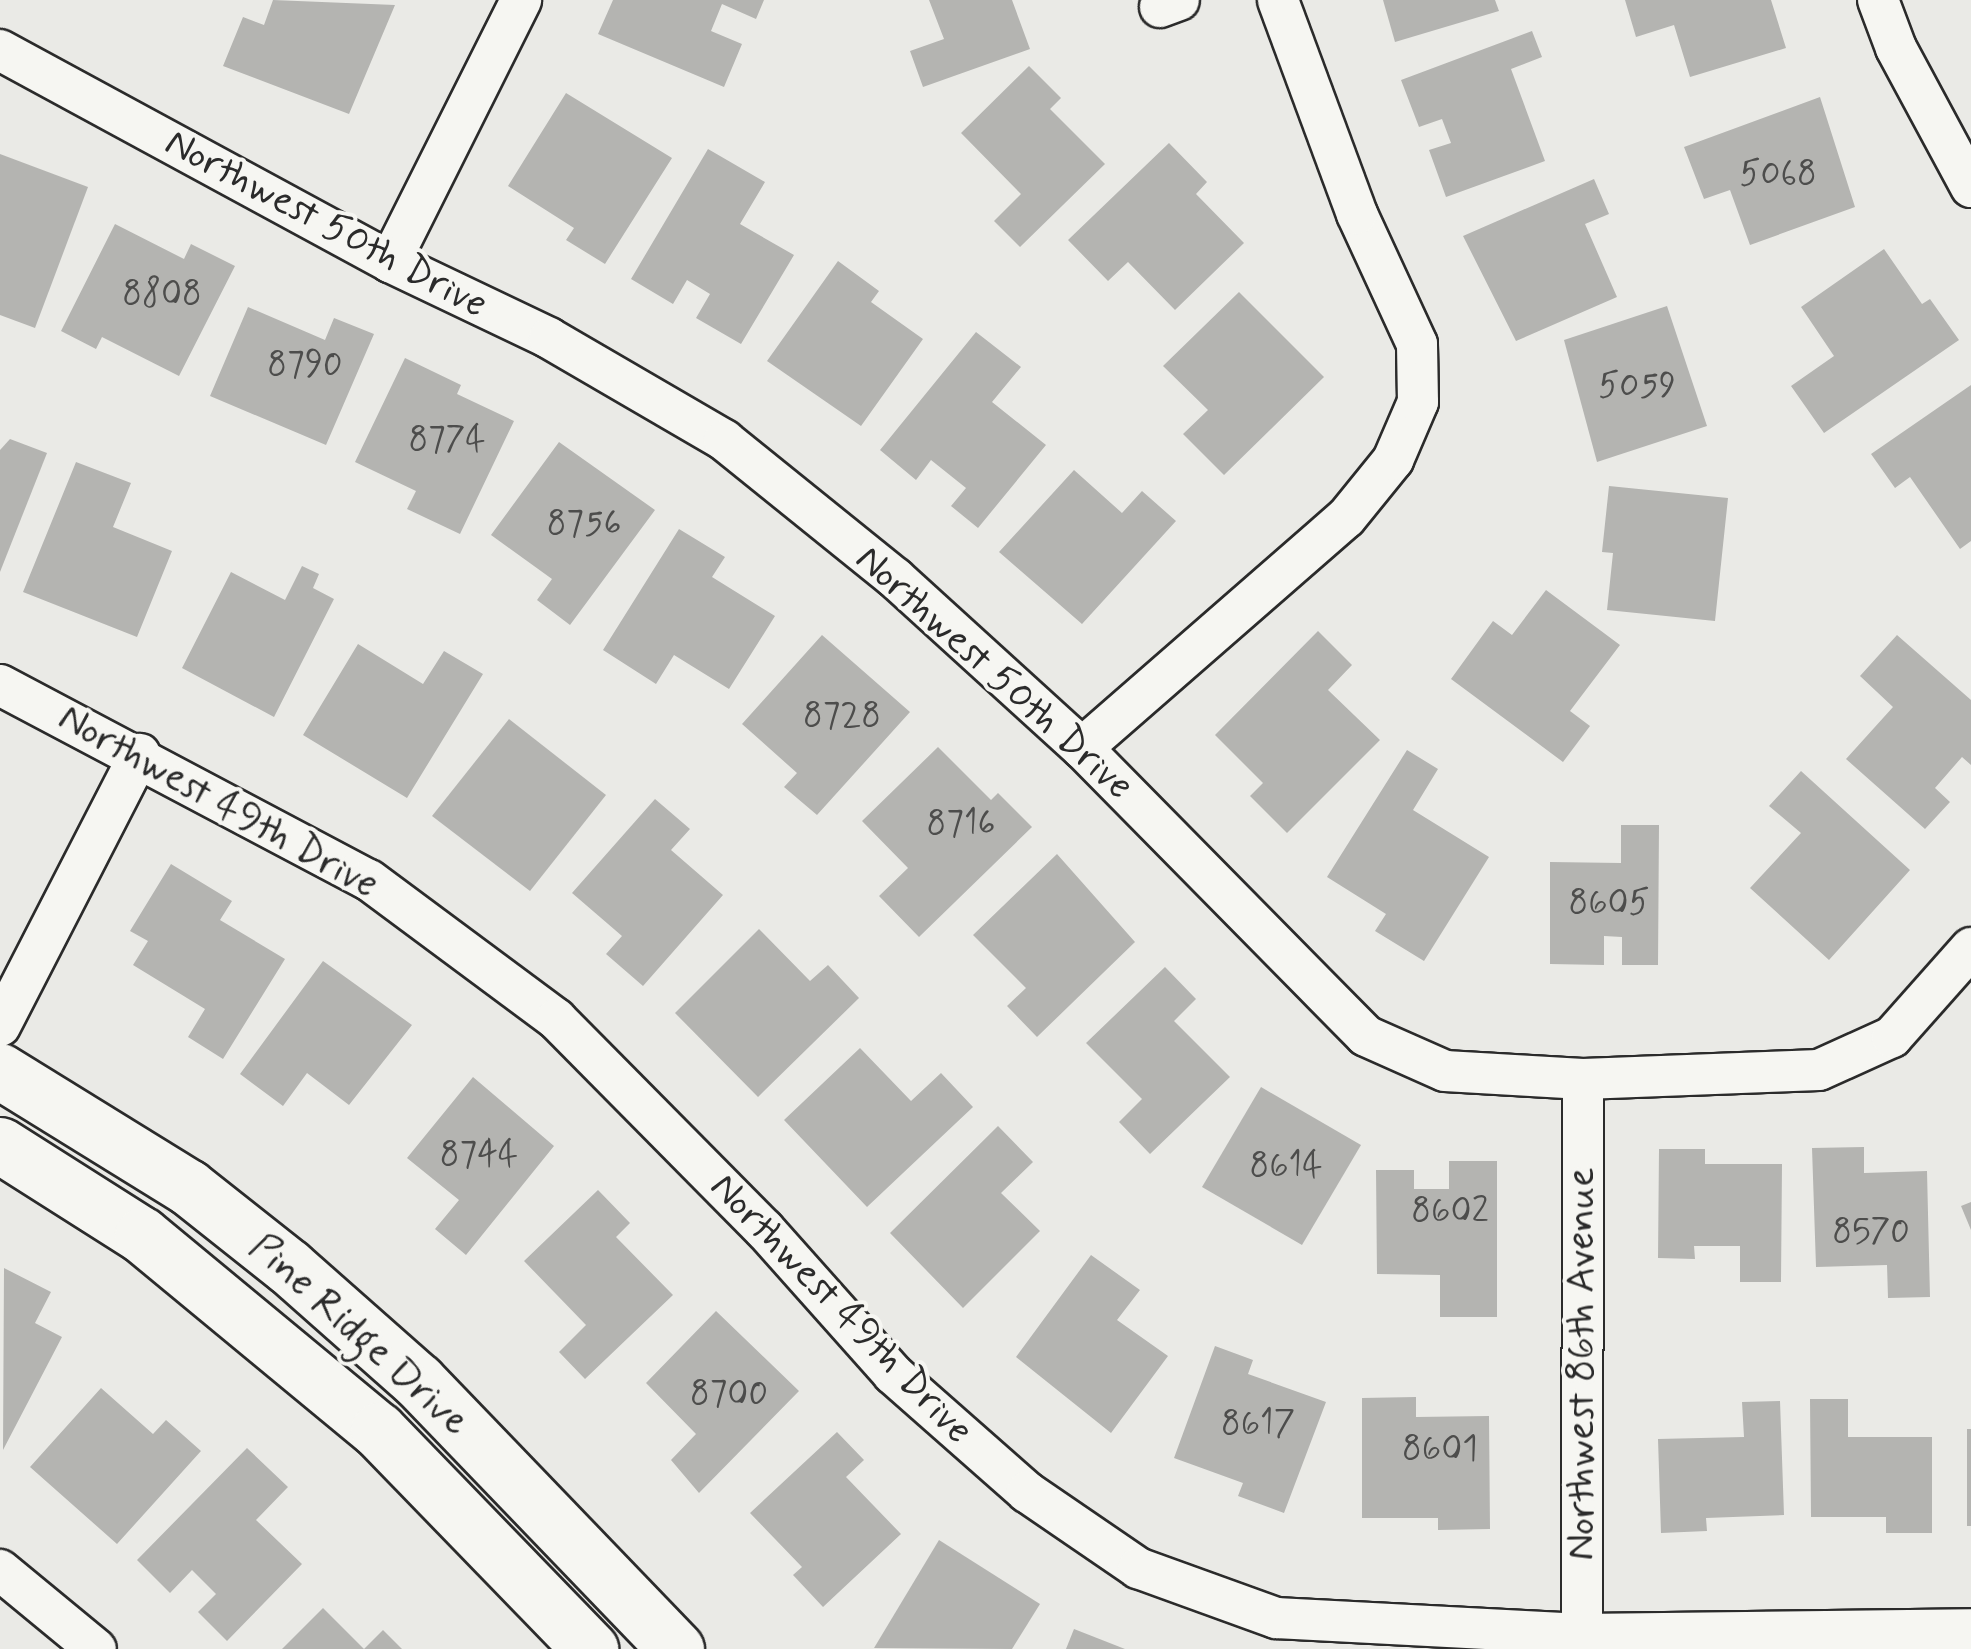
<!DOCTYPE html>
<style>
body{margin:0}
#map{position:relative;width:1971px;height:1649px;overflow:hidden;background:#eaeae6;font-family:Mynerve,sans-serif}
div>[style]{position:absolute}
[style*='--x']{left:calc(var(--x)*1px);top:calc(var(--y)*1px);width:calc(var(--w)*1px);rotate:calc(var(--a)*1deg)}
.building>*{inset:0;background:#b4b4b1}
.roads{filter:drop-shadow(2px 0 #2b2b2b) drop-shadow(-2px 0 #2b2b2b) drop-shadow(0 2px #2b2b2b) drop-shadow(0 -2px #2b2b2b)}
.street>*{height:40px;margin:-20px;padding:0 20px;transform-origin:20px;border-radius:20px;background:#f6f6f2}
.secondary>*{height:55px;margin:-27.5px;padding:0 27.5px;transform-origin:27.5px;border-radius:27.5px;background:#f6f6f2}
span{translate:-50% -50%;white-space:nowrap;text-align:center;line-height:1.15;-webkit-text-stroke:8px #f6f6f2;paint-order:stroke}
.number-label{font-size:35px;color:#4d4d4c}
.number-label span{-webkit-text-stroke-width:0}
.street-label{font-size:40px;color:#2b2b2b}
</style>
<div id="map">
<div class="building">
<i style="clip-path:polygon(273px 0,395px 5px,349px 114px,223px 66px,243px 17px,264px 25px)"></i>
<i style="clip-path:polygon(613px 0,764px 0,756px 19px,722px 4px,711px 31px,742px 44px,724px 87px,598px 34px)"></i>
<i style="clip-path:polygon(929px 0,1012px 0,1030px 49px,923px 87px,910px 51px,944px 39px)"></i>
<i style="clip-path:polygon(1383px 0,1495px 0,1499px 11px,1395px 42px)"></i>
<i style="clip-path:polygon(1625px 0,1771px 0,1786px 48px,1690px 77px,1674px 25px,1636px 37px)"></i>
<i style="clip-path:polygon(1532px 31px,1542px 57px,1511px 69px,1545px 161px,1446px 197px,1429px 150px,1451px 143px,1442px 119px,1419px 127px,1401px 80px)"></i>
<i style="clip-path:polygon(1029px 66px,1061px 98px,1050px 109px,1105px 164px,1020px 247px,994px 221px,1021px 194px,961px 133px)"></i>
<i style="clip-path:polygon(566px 93px,672px 158px,605px 264px,566px 240px,574px 228px,508px 186px)"></i>
<i style="clip-path:polygon(1820px 97px,1855px 207px,1750px 245px,1730px 190px,1704px 199px,1684px 147px)"></i>
<i style="clip-path:polygon(1169px 143px,1207px 182px,1196px 194px,1244px 243px,1175px 310px,1128px 262px,1108px 281px,1068px 240px)"></i>
<i style="clip-path:polygon(708px 149px,765px 182px,740px 224px,794px 255px,741px 344px,696px 318px,710px 294px,687px 280px,673px 304px,631px 279px)"></i>
<i style="clip-path:polygon(0 154px,88px 187px,35px 328px,0 315px)"></i>
<i style="clip-path:polygon(1594px 179px,1609px 214px,1585px 224px,1617px 297px,1516px 341px,1463px 236px)"></i>
<i style="clip-path:polygon(115px 224px,184px 259px,191px 244px,235px 266px,179px 376px,102px 337px,96px 349px,61px 331px)"></i>
<i style="clip-path:polygon(1884px 249px,1922px 304px,1930px 299px,1959px 340px,1824px 433px,1791px 386px,1834px 356px,1801px 307px)"></i>
<i style="clip-path:polygon(838px 261px,879px 291px,871px 302px,923px 339px,861px 426px,767px 361px)"></i>
<i style="clip-path:polygon(1239px 292px,1324px 377px,1224px 475px,1183px 434px,1208px 410px,1163px 366px)"></i>
<i style="clip-path:polygon(1667px 306px,1707px 426px,1597px 462px,1564px 340px)"></i>
<i style="clip-path:polygon(248px 307px,325px 340px,334px 318px,374px 334px,326px 445px,210px 396px)"></i>
<i style="clip-path:polygon(976px 332px,1021px 367px,992px 402px,1046px 445px,978px 528px,951px 506px,966px 488px,931px 460px,916px 480px,880px 450px)"></i>
<i style="clip-path:polygon(405px 358px,461px 385px,457px 394px,514px 421px,460px 534px,407px 509px,416px 491px,355px 462px)"></i>
<i style="clip-path:polygon(1971px 385px,1971px 541px,1960px 549px,1910px 477px,1895px 488px,1871px 454px)"></i>
<i style="clip-path:polygon(10px 439px,47px 453px,0 572px,0 450px)"></i>
<i style="clip-path:polygon(559px 442px,655px 510px,570px 625px,537px 600px,552px 579px,491px 535px)"></i>
<i style="clip-path:polygon(76px 462px,131px 483px,113px 527px,172px 551px,137px 637px,23px 592px)"></i>
<i style="clip-path:polygon(1074px 470px,1122px 513px,1142px 491px,1176px 521px,1082px 624px,999px 552px)"></i>
<i style="clip-path:polygon(1609px 486px,1728px 498px,1715px 621px,1607px 610px,1613px 553px,1602px 552px)"></i>
<i style="clip-path:polygon(679px 529px,725px 557px,712px 577px,775px 616px,729px 689px,674px 655px,656px 684px,603px 650px)"></i>
<i style="clip-path:polygon(302px 566px,319px 574px,313px 588px,334px 599px,274px 717px,182px 668px,231px 572px,285px 600px)"></i>
<i style="clip-path:polygon(1546px 590px,1620px 645px,1570px 711px,1590px 726px,1563px 762px,1451px 679px,1493px 621px,1512px 635px)"></i>
<i style="clip-path:polygon(1318px 631px,1352px 665px,1328px 690px,1380px 740px,1287px 833px,1250px 796px,1263px 783px,1215px 735px)"></i>
<i style="clip-path:polygon(822px 635px,910px 712px,817px 815px,784px 787px,797px 773px,742px 724px)"></i>
<i style="clip-path:polygon(1897px 635px,1971px 700px,1971px 765px,1962px 757px,1935px 788px,1950px 802px,1925px 829px,1846px 759px,1893px 707px,1860px 676px)"></i>
<i style="clip-path:polygon(358px 644px,423px 684px,444px 651px,483px 674px,407px 798px,303px 735px)"></i>
<i style="clip-path:polygon(509px 719px,606px 795px,530px 891px,432px 816px)"></i>
<i style="clip-path:polygon(938px 747px,991px 800px,998px 793px,1032px 827px,919px 937px,879px 896px,908px 868px,862px 821px)"></i>
<i style="clip-path:polygon(1407px 750px,1438px 769px,1413px 810px,1489px 857px,1424px 961px,1375px 931px,1386px 914px,1327px 877px)"></i>
<i style="clip-path:polygon(1801px 771px,1910px 870px,1829px 960px,1750px 888px,1801px 833px,1769px 806px)"></i>
<i style="clip-path:polygon(655px 799px,690px 829px,671px 850px,723px 895px,643px 986px,606px 954px,622px 936px,572px 893px)"></i>
<i style="clip-path:polygon(1621px 825px,1659px 825px,1658px 965px,1622px 965px,1622px 937px,1604px 936px,1604px 965px,1550px 964px,1550px 862px,1621px 863px)"></i>
<i style="clip-path:polygon(1057px 854px,1135px 942px,1037px 1037px,1007px 1006px,1026px 988px,973px 935px)"></i>
<i style="clip-path:polygon(171px 864px,232px 901px,220px 920px,285px 959px,223px 1059px,188px 1037px,205px 1009px,133px 965px,148px 941px,130px 931px)"></i>
<i style="clip-path:polygon(759px 929px,810px 981px,828px 965px,859px 998px,758px 1097px,675px 1013px)"></i>
<i style="clip-path:polygon(323px 961px,412px 1025px,349px 1105px,307px 1073px,283px 1106px,240px 1074px)"></i>
<i style="clip-path:polygon(1165px 967px,1196px 999px,1174px 1021px,1230px 1077px,1150px 1154px,1119px 1122px,1142px 1099px,1086px 1043px)"></i>
<i style="clip-path:polygon(860px 1048px,911px 1101px,941px 1073px,973px 1107px,867px 1207px,784px 1120px)"></i>
<i style="clip-path:polygon(473px 1077px,554px 1146px,466px 1255px,435px 1229px,459px 1200px,407px 1158px)"></i>
<i style="clip-path:polygon(1261px 1087px,1361px 1145px,1302px 1245px,1202px 1187px)"></i>
<i style="clip-path:polygon(998px 1126px,1033px 1162px,1001px 1193px,1040px 1231px,963px 1308px,890px 1233px)"></i>
<i style="clip-path:polygon(1864px 1147px,1864px 1173px,1927px 1171px,1930px 1297px,1888px 1298px,1887px 1265px,1816px 1267px,1812px 1148px)"></i>
<i style="clip-path:polygon(1659px 1149px,1705px 1149px,1705px 1164px,1782px 1164px,1781px 1282px,1740px 1282px,1740px 1246px,1694px 1246px,1695px 1259px,1658px 1258px)"></i>
<i style="clip-path:polygon(1449px 1161px,1497px 1161px,1497px 1317px,1440px 1317px,1440px 1275px,1377px 1274px,1376px 1170px,1414px 1170px,1414px 1189px,1449px 1189px)"></i>
<i style="clip-path:polygon(598px 1190px,630px 1223px,616px 1237px,673px 1295px,585px 1379px,559px 1352px,586px 1325px,524px 1261px)"></i>
<i style="clip-path:polygon(1971px 1202px,1971px 1230px,1961px 1206px)"></i>
<i style="clip-path:polygon(1091px 1255px,1140px 1290px,1117px 1320px,1168px 1356px,1111px 1433px,1016px 1357px)"></i>
<i style="clip-path:polygon(4px 1268px,51px 1292px,35px 1323px,62px 1337px,3px 1450px)"></i>
<i style="clip-path:polygon(716px 1311px,799px 1391px,699px 1493px,671px 1460px,696px 1434px,646px 1383px)"></i>
<i style="clip-path:polygon(1215px 1346px,1253px 1360px,1248px 1374px,1326px 1402px,1284px 1513px,1238px 1496px,1243px 1483px,1174px 1458px)"></i>
<i style="clip-path:polygon(101px 1388px,153px 1434px,166px 1420px,201px 1451px,117px 1544px,30px 1467px)"></i>
<i style="clip-path:polygon(1416px 1397px,1416px 1417px,1489px 1416px,1490px 1529px,1438px 1530px,1438px 1518px,1362px 1518px,1362px 1398px)"></i>
<i style="clip-path:polygon(1810px 1399px,1848px 1399px,1848px 1437px,1932px 1437px,1932px 1533px,1886px 1533px,1886px 1517px,1811px 1517px)"></i>
<i style="clip-path:polygon(1780px 1401px,1784px 1515px,1706px 1518px,1707px 1531px,1661px 1533px,1658px 1439px,1744px 1437px,1742px 1402px)"></i>
<i style="clip-path:polygon(1967px 1429px,1971px 1429px,1971px 1526px,1967px 1526px)"></i>
<i style="clip-path:polygon(837px 1432px,864px 1460px,846px 1477px,901px 1534px,823px 1607px,793px 1575px,802px 1567px,750px 1513px)"></i>
<i style="clip-path:polygon(247px 1448px,288px 1487px,256px 1520px,302px 1564px,227px 1641px,198px 1612px,216px 1594px,192px 1570px,170px 1593px,137px 1560px)"></i>
<i style="clip-path:polygon(939px 1540px,1040px 1604px,1012px 1649px,874px 1648px)"></i>
<i style="clip-path:polygon(323px 1608px,364px 1649px,282px 1649px)"></i>
<i style="clip-path:polygon(1074px 1629px,1125px 1649px,1066px 1649px)"></i>
<i style="clip-path:polygon(383px 1630px,402px 1649px,364px 1649px)"></i>
</div>
<div class="roads">
<div class="street">
<i style="--x:1878;--y:0;--w:51;--a:69.4"></i>
<i style="--x:1896;--y:48;--w:158;--a:61.7"></i>
<i style="--x:1160;--y:7;--w:20;--a:-20"></i>
<i style="--x:0;--y:50;--w:444;--a:28.5"></i>
<i style="--x:390;--y:262;--w:176;--a:25.5"></i>
<i style="--x:549;--y:338;--w:203;--a:30.2"></i>
<i style="--x:724;--y:440;--w:220;--a:38.9"></i>
<i style="--x:895;--y:578;--w:253;--a:42.3"></i>
<i style="--x:1082;--y:748;--w:404;--a:45.4"></i>
<i style="--x:1366;--y:1036;--w:86;--a:23.9"></i>
<i style="--x:1445;--y:1071;--w:138;--a:3.3"></i>
<i style="--x:1583;--y:1079;--w:236;--a:-2.2"></i>
<i style="--x:1819;--y:1070;--w:80;--a:-24.3"></i>
<i style="--x:1892;--y:1037;--w:119;--a:-48.4"></i>
<i style="--x:390;--y:262;--w:293;--a:-63.4"></i>
<i style="--x:0;--y:685;--w:417;--a:27.9"></i>
<i style="--x:369;--y:880;--w:233;--a:36.6"></i>
<i style="--x:556;--y:1019;--w:296;--a:45.3"></i>
<i style="--x:764;--y:1229;--w:194;--a:48.3"></i>
<i style="--x:893;--y:1374;--w:179;--a:41.4"></i>
<i style="--x:1027;--y:1492;--w:135;--a:34.4"></i>
<i style="--x:1138;--y:1568;--w:147;--a:19.9"></i>
<i style="--x:1276;--y:1618;--w:306;--a:3"></i>
<i style="--x:1582;--y:1634;--w:389;--a:-0.7"></i>
<i style="--x:1082;--y:748;--w:350;--a:-41.1"></i>
<i style="--x:1346;--y:518;--w:75;--a:-51"></i>
<i style="--x:1393;--y:460;--w:63;--a:-66.7"></i>
<i style="--x:1418;--y:402;--w:58;--a:-91"></i>
<i style="--x:1417;--y:344;--w:143;--a:-114.8"></i>
<i style="--x:1357;--y:214;--w:228;--a:-110.3"></i>
<i style="--x:0;--y:1026;--w:306;--a:-62.8"></i>
<i style="--x:0;--y:1570;--w:124;--a:39.5"></i>
<i style="--x:1582;--y:1649;--w:570;--a:-89.9"></i>
</div>
<div class="secondary">
<i style="--x:0;--y:1071;--w:221;--a:31.7"></i>
<i style="--x:188;--y:1187;--w:129;--a:38.4"></i>
<i style="--x:289;--y:1267;--w:172;--a:41.5"></i>
<i style="--x:418;--y:1381;--w:372;--a:46.1"></i>
<i style="--x:0;--y:1145;--w:168;--a:32.4"></i>
<i style="--x:142;--y:1235;--w:306;--a:39.6"></i>
<i style="--x:378;--y:1430;--w:305;--a:45.9"></i>
</div>
</div>
<div class="number-label">
<span style="left:1778px;top:174px">5068</span>
<span style="left:162px;top:294px">8808</span>
<span style="left:305px;top:365px">8790</span>
<span style="left:1637px;top:386px">5059</span>
<span style="left:447px;top:440px">8774</span>
<span style="left:584px;top:524px">8756</span>
<span style="left:842px;top:716px">8728</span>
<span style="left:961px;top:824px">8716</span>
<span style="left:1609px;top:903px">8605</span>
<span style="left:479px;top:1155px">8744</span>
<span style="left:1286px;top:1166px">8614</span>
<span style="left:1450px;top:1211px">8602</span>
<span style="left:1871px;top:1232px">8570</span>
<span style="left:729px;top:1394px">8700</span>
<span style="left:1258px;top:1424px">8617</span>
<span style="left:1440px;top:1449px">8601</span>
</div>
<div class="street-label">
<span style="left:326px;top:224px;rotate:28deg">Northwest 50th Drive</span>
<span style="left:994px;top:673px;rotate:42deg">Northwest 50th Drive</span>
<span style="left:218px;top:802px;rotate:29deg">Northwest 49th Drive</span>
<span style="left:841px;top:1309px;rotate:46deg">Northwest 49th Drive</span>
<span style="left:359px;top:1335px;rotate:42deg">Pine Ridge Drive</span>
<span style="left:1582px;top:1364px;rotate:-90deg">Northwest 86th Avenue</span>
</div>
</div>
